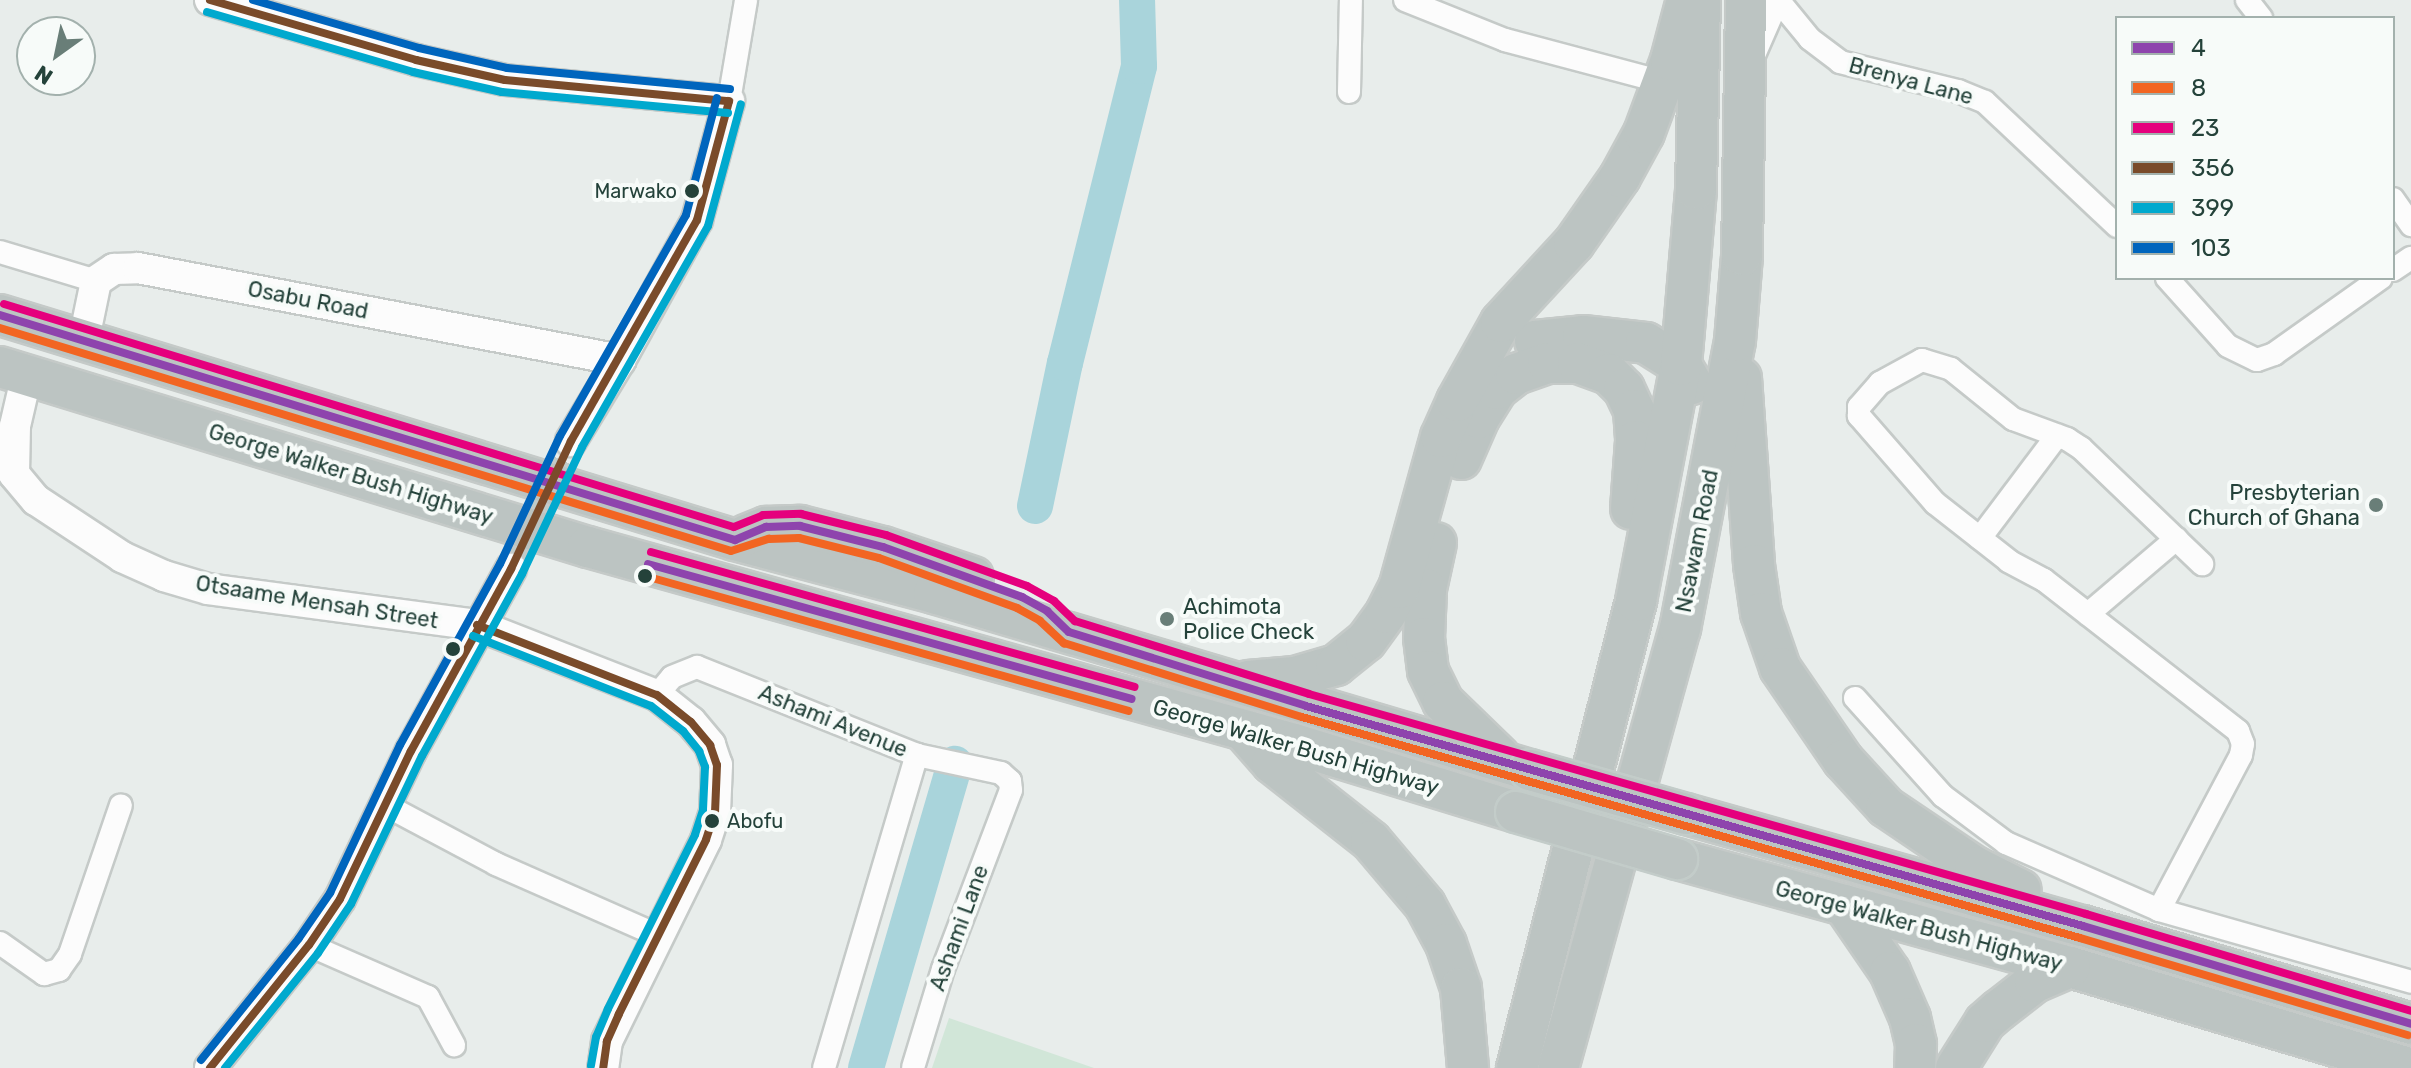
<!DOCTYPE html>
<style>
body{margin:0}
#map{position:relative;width:2411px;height:1068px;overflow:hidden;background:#e8edeb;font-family:Rubik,sans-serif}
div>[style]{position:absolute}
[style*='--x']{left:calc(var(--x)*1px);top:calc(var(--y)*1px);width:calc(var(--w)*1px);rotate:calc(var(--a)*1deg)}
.green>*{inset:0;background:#d1e6d8}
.river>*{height:36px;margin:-18px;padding:0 18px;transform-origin:18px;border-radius:18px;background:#a9d4db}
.secondary-tunnel>*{height:30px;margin-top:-15px;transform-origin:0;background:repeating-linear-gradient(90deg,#c1cbc8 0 30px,transparent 0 45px)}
.roads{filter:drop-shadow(2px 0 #c5cac8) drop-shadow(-2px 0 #c5cac8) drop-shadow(0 2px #c5cac8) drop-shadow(0 -2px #c5cac8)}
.street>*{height:22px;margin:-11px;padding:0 11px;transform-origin:11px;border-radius:11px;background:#fcfcfc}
.secondary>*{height:30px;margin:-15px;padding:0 15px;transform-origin:15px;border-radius:15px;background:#fcfcfc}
.highway>*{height:40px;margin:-20px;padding:0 20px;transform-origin:20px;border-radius:20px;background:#bcc4c2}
.bridges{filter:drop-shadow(2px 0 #c3ccc9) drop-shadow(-2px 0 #c3ccc9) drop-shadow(0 2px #c3ccc9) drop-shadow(0 -2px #c3ccc9)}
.highway-bridge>*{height:40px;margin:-20px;padding:0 20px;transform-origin:20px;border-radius:20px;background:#bcc4c2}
.bus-1>*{height:8px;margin:-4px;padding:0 4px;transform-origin:4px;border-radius:4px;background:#8e44ad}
.bus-2>*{height:8px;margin:-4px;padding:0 4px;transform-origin:4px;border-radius:4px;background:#f26522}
.bus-3>*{height:8px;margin:-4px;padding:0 4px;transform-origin:4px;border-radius:4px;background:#e5007d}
.bus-4>*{height:8px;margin:-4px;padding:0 4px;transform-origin:4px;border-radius:4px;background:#7a4b2a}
.bus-5>*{height:8px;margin:-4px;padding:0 4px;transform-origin:4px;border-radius:4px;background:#00a9ce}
.bus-6>*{height:8px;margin:-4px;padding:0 4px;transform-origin:4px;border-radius:4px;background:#0065bd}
.dots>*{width:22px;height:22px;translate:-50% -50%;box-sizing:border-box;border:4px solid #f7fbf9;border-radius:50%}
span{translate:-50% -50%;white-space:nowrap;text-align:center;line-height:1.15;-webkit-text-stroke:8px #f7fbf9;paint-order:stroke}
.bus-label{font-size:20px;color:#24423a}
.right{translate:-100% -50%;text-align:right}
.left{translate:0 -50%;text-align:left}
.street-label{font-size:22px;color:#24423a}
.poi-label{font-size:22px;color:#24423a}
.legend{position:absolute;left:2115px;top:16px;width:280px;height:264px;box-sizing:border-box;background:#f7fbf9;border:2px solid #a3b1ad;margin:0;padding:10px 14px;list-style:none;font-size:24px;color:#24423a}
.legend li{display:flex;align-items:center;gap:16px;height:40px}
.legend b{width:40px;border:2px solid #a3b1ad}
.north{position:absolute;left:16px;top:16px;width:80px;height:80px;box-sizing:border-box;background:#f7fbf9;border:2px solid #a3b1ad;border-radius:50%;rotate:213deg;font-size:22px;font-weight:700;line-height:32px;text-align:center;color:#24423a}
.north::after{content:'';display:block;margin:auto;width:28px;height:36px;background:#697e78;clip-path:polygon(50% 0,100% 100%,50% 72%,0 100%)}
</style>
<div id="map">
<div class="green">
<i style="clip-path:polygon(949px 1018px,1094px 1068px,932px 1068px)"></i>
</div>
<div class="river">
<i style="--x:1035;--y:506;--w:146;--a:-78.2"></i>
<i style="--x:1065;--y:363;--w:306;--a:-76"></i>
<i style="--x:1139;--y:66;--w:66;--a:-91.7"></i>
<i style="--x:866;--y:1068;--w:317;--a:-73.7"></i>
</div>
<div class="secondary-tunnel">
<i style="--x:511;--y:569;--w:141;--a:-64.9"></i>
</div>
<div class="roads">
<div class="street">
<i style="--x:1405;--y:0;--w:108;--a:21.8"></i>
<i style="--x:1505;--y:40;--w:163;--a:14.9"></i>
<i style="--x:1778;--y:0;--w:50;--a:50.6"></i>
<i style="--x:1810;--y:39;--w:38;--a:37"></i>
<i style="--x:1840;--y:62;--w:122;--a:13.8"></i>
<i style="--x:1958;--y:91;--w:29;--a:22"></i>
<i style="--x:1985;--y:102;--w:181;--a:43.2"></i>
<i style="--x:2247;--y:0;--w:23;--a:52"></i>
<i style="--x:1754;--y:55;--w:60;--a:-66.4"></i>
<i style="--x:1349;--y:92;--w:92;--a:-88.8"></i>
<i style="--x:729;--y:101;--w:102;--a:-80.4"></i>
<i style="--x:2393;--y:199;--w:32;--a:55"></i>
<i style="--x:0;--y:252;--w:100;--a:16.8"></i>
<i style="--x:2393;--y:270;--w:22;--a:-34"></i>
<i style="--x:2167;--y:278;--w:91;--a:48.1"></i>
<i style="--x:2228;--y:346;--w:32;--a:26"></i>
<i style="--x:2257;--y:360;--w:18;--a:-19"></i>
<i style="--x:2274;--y:354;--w:131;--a:-35.4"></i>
<i style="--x:1980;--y:538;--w:128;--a:-53"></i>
<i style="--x:2088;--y:614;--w:116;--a:-40.4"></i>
<i style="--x:657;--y:695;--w:23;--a:-50"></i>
<i style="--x:672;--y:677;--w:27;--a:-22"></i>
<i style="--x:697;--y:667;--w:237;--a:21.8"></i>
<i style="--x:917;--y:755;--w:86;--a:12.1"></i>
<i style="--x:1001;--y:773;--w:12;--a:42"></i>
<i style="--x:1010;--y:781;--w:9;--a:84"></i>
<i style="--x:1011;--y:790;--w:191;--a:110.8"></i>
<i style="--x:943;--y:969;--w:103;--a:106.9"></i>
<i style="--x:1855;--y:698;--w:132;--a:48.1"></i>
<i style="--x:1943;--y:796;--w:79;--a:36.7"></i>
<i style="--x:2006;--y:843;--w:167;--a:23.6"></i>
<i style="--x:2159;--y:910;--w:262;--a:15.9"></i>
<i style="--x:387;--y:806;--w:123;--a:28"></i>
<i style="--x:496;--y:864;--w:178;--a:23.8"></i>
<i style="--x:2159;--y:910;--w:175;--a:-62.1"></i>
<i style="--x:2241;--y:755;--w:11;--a:-80"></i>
<i style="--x:2243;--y:744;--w:14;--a:-111"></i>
<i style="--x:2238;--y:731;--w:246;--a:-142.1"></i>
<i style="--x:2044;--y:580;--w:40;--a:-152"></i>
<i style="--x:2009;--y:561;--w:94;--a:-141.9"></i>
<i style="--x:1935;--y:503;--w:116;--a:-131.1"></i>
<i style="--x:1859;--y:416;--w:9;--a:-90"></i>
<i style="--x:1859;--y:407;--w:32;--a:-49"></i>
<i style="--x:1880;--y:383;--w:48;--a:-28.7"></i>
<i style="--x:1922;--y:360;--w:30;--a:17"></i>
<i style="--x:1951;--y:369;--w:80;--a:38.9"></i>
<i style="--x:2013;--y:419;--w:58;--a:20.3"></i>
<i style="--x:2067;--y:439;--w:17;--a:33"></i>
<i style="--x:2081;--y:448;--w:168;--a:43.8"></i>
<i style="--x:0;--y:943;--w:54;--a:35.2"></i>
<i style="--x:44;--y:974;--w:16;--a:-15"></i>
<i style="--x:59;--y:970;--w:19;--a:-55"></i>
<i style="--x:70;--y:954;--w:157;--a:-71.1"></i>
<i style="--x:309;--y:945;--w:130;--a:23.6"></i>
<i style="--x:428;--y:997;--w:55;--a:61.6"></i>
<i style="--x:824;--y:1068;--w:327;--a:-73.5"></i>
</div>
<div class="secondary">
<i style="--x:210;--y:0;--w:215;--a:16.2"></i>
<i style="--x:416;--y:60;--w:91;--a:12.7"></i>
<i style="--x:505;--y:80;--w:225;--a:5.4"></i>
<i style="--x:729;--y:101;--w:123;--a:105.1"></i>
<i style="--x:697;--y:220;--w:160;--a:118.8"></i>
<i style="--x:620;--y:360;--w:95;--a:121.2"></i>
<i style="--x:84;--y:339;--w:59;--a:-78.3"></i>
<i style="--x:96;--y:281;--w:22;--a:-34"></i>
<i style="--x:114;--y:269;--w:24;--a:-2"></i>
<i style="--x:138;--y:268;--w:491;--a:10.8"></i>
<i style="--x:27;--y:374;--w:53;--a:103"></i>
<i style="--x:15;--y:426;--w:48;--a:91.2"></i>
<i style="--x:14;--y:474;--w:34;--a:50"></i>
<i style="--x:36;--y:500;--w:103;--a:33.5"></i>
<i style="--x:122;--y:557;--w:46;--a:24.3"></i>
<i style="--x:164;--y:576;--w:46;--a:16.5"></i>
<i style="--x:208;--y:589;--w:271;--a:7.6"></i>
<i style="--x:477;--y:625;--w:193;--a:21.3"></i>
<i style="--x:657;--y:695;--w:43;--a:38.5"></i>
<i style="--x:691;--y:722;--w:30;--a:50"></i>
<i style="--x:710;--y:745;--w:21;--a:71"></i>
<i style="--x:717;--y:765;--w:47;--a:92.4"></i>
<i style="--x:715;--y:812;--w:29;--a:108"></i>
<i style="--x:706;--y:840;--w:224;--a:116.2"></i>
<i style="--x:607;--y:1041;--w:27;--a:98"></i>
<i style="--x:210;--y:1068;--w:158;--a:-51.2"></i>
<i style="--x:309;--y:945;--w:55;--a:-56"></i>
<i style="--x:340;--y:899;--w:164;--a:-64.4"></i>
<i style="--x:411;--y:751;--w:208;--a:-61.2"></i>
</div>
<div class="highway">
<i style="--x:0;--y:315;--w:769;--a:17.02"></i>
<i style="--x:735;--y:540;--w:206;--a:14.9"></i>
<i style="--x:934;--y:593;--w:622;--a:16.54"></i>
<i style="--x:1535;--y:341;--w:48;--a:-5.9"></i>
<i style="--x:1583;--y:336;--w:63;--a:6.3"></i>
<i style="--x:1646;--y:343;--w:41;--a:32.2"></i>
<i style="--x:1681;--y:365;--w:22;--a:60"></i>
<i style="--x:0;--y:367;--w:615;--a:17.02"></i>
<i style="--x:588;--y:547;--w:733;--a:15.59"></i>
<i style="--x:1294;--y:744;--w:232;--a:17"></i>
<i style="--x:1741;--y:378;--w:187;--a:86"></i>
<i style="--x:1754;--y:565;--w:49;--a:81.7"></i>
<i style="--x:1761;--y:613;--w:58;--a:70.9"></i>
<i style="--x:1780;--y:668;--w:112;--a:55.6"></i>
<i style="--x:1843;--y:760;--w:64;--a:47.5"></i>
<i style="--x:1886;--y:807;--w:107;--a:34"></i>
<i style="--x:1975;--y:867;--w:51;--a:26.6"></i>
<i style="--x:1461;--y:459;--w:45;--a:-66.3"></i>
<i style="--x:1479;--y:418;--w:34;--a:-58"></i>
<i style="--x:1497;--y:389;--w:24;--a:-38"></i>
<i style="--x:1516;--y:374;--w:34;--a:-19"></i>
<i style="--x:1548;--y:363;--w:30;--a:0"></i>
<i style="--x:1578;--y:363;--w:33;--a:20"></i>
<i style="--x:1609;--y:374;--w:21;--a:45"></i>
<i style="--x:1624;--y:389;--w:23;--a:65"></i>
<i style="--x:1634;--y:410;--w:31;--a:86"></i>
<i style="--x:1636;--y:441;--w:68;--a:94.2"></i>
<i style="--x:746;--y:535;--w:22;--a:-22"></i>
<i style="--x:766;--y:527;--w:34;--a:-2"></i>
<i style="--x:800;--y:526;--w:86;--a:14.2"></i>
<i style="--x:883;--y:547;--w:95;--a:18.4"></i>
<i style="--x:1436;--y:543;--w:47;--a:102.3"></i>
<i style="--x:1426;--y:589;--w:49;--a:92.3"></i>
<i style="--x:1424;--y:638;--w:33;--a:83"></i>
<i style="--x:1428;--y:671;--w:34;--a:64"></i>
<i style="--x:1443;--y:702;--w:79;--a:44"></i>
<i style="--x:1248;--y:681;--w:47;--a:-4.9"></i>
<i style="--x:1295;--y:677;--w:43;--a:-16.3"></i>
<i style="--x:1336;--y:665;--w:38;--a:-39"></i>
<i style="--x:1366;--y:641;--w:34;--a:-54"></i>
<i style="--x:1386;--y:613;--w:28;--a:-63"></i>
<i style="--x:1399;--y:588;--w:157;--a:-74.5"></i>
<i style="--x:1441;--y:437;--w:39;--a:-66"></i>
<i style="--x:1457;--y:401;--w:90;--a:-60.9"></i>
<i style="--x:1501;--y:322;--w:108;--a:-47.3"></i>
<i style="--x:1574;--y:243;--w:80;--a:-55.1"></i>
<i style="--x:1620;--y:177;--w:50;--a:-61.4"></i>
<i style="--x:1644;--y:133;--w:78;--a:-69.7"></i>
<i style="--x:1671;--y:60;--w:55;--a:-75.2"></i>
<i style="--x:1245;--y:732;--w:41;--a:48.9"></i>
<i style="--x:1272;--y:763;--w:126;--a:38.2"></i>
<i style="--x:1371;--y:841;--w:84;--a:49.8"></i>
<i style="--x:1425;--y:905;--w:44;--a:61.7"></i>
<i style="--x:1446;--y:944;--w:46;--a:71.2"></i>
<i style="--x:1461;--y:988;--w:80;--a:85"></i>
<i style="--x:1686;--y:814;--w:412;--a:15.8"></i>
<i style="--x:2083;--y:926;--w:342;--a:16.6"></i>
<i style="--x:1677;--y:859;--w:408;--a:15.4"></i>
<i style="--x:2070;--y:967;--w:354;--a:16.6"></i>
<i style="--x:1844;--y:905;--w:81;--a:55.5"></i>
<i style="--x:1890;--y:972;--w:50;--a:66.5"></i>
<i style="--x:1910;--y:1018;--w:27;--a:77"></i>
<i style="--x:1916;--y:1044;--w:24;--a:92"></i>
<i style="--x:1517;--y:1068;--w:482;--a:-75.7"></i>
<i style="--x:1636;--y:601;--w:240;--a:-79.2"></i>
<i style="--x:1681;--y:365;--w:177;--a:-85.1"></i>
<i style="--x:1696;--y:189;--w:189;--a:-88.8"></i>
<i style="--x:1558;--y:1068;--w:456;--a:-74.5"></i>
<i style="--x:1680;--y:629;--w:293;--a:-79.2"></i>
<i style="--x:1735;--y:341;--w:86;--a:-85.3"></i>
<i style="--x:1742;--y:255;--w:255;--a:-89.1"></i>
<i style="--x:1956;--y:1068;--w:54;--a:-57.8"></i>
<i style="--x:1985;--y:1022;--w:18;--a:-41"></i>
<i style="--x:1999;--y:1010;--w:46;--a:-37.9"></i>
<i style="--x:2035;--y:982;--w:38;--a:-23"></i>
</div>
</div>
<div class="bridges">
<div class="highway-bridge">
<i style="--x:1530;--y:770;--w:162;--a:15.8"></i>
<i style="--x:1516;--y:812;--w:168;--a:16.3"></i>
</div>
</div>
<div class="bus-1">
<i style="--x:0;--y:315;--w:769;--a:17.02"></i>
<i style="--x:735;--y:540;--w:34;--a:-23"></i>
<i style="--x:766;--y:527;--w:34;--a:-2"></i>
<i style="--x:800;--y:526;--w:86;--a:14.2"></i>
<i style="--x:883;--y:547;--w:148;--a:19.8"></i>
<i style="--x:1022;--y:597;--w:29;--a:29"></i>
<i style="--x:1047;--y:611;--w:30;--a:44"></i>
<i style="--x:1069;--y:632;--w:248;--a:17.3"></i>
<i style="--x:1306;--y:706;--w:808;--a:15.81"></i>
<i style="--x:2083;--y:926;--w:342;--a:16.6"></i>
<i style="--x:648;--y:564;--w:502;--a:15.59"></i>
</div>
<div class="bus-2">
<i style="--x:0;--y:328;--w:764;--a:16.96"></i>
<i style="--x:731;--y:551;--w:40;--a:-18"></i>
<i style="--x:769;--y:539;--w:30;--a:-2"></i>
<i style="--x:799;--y:538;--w:82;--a:14"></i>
<i style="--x:879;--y:558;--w:147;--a:19.9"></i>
<i style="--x:1017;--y:608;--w:26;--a:29"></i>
<i style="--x:1040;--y:621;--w:33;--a:43"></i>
<i style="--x:1064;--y:643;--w:249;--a:17.3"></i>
<i style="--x:1302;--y:717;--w:809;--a:15.86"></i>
<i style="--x:2080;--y:938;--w:342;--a:16.5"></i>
<i style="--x:645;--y:576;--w:502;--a:15.59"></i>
</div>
<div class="bus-3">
<i style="--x:4;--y:304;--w:763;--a:16.99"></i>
<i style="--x:734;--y:527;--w:31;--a:-22"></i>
<i style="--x:763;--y:515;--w:38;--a:-2"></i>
<i style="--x:801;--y:514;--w:88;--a:13.9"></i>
<i style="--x:886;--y:535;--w:150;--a:19.9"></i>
<i style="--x:1027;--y:586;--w:31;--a:29"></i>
<i style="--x:1054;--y:601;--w:29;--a:44"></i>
<i style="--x:1075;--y:621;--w:245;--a:17.3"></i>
<i style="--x:1309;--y:694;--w:808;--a:15.81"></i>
<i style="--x:2086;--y:914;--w:339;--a:16.6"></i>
<i style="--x:651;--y:552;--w:502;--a:15.59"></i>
</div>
<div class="bus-4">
<i style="--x:210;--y:0;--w:215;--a:16.2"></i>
<i style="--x:416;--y:60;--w:91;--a:12.7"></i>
<i style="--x:505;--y:80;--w:225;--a:5.4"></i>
<i style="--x:477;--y:625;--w:193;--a:21.3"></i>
<i style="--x:657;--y:695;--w:43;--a:38.5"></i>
<i style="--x:691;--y:722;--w:30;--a:50"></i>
<i style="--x:710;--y:745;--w:21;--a:71"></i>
<i style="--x:717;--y:765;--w:47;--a:92.4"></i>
<i style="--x:715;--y:812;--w:29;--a:108"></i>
<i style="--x:706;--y:840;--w:195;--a:116.6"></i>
<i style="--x:619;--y:1014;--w:30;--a:114"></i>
<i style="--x:607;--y:1041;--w:27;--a:98"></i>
<i style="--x:210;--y:1068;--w:158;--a:-51.2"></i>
<i style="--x:309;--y:945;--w:55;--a:-56"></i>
<i style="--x:340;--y:899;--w:164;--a:-64.4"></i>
<i style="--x:411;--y:751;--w:208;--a:-61.2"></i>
<i style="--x:511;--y:569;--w:141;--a:-64.9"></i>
<i style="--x:571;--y:441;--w:254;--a:-60.3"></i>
<i style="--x:697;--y:220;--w:123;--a:-74.9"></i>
</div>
<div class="bus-5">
<i style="--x:207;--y:12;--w:215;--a:16.2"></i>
<i style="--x:413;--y:72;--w:91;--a:12.7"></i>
<i style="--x:502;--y:92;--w:227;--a:5.3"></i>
<i style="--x:473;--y:636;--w:191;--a:21.5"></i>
<i style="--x:651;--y:706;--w:41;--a:38"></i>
<i style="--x:683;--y:731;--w:26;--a:51"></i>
<i style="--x:699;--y:751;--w:17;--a:69"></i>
<i style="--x:705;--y:767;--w:43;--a:92.7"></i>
<i style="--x:703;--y:810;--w:26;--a:108"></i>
<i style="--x:695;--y:835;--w:195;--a:116.6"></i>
<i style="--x:608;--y:1009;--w:30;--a:113"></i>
<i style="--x:596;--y:1037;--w:29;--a:100"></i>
<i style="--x:225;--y:1068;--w:148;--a:-51"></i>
<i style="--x:318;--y:953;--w:59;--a:-56"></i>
<i style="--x:351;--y:904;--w:164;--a:-64.4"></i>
<i style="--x:422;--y:756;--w:208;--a:-61.2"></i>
<i style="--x:522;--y:574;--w:140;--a:-64.7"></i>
<i style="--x:582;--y:447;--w:254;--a:-60.3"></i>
<i style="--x:708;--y:226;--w:126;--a:-74.9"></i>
</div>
<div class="bus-6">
<i style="--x:253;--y:0;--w:173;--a:16.1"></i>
<i style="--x:419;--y:48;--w:90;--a:12.8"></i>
<i style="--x:507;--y:68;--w:224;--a:5.4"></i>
<i style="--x:201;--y:1060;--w:156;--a:-51.2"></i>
<i style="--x:299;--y:938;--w:55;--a:-55.4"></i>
<i style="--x:330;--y:893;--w:164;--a:-64.7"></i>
<i style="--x:400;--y:745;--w:207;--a:-61.1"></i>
<i style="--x:500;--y:564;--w:141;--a:-64.9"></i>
<i style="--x:560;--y:436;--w:254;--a:-60.3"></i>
<i style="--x:686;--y:215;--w:121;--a:-75.2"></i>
</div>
<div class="dots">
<i style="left:692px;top:191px;background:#24423a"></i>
<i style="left:2376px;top:505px;background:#697e78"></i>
<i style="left:645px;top:576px;background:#24423a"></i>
<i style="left:1167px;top:619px;background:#697e78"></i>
<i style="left:453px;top:649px;background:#24423a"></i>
<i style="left:712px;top:821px;background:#24423a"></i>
</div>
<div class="bus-label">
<span class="right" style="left:677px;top:191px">Marwako</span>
<span class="left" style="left:727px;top:821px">Abofu</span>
</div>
<div class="street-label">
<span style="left:1911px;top:81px;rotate:15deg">Brenya Lane</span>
<span style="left:308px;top:300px;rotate:11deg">Osabu Road</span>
<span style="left:351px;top:474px;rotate:17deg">George Walker Bush Highway</span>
<span style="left:1697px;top:541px;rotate:-79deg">Nsawam Road</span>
<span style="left:317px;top:602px;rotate:9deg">Otsaame Mensah Street</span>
<span style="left:833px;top:721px;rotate:22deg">Ashami Avenue</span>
<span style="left:1296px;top:747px;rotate:16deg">George Walker Bush Highway</span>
<span style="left:1919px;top:926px;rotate:15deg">George Walker Bush Highway</span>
<span style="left:959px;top:928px;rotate:-70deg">Ashami Lane</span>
</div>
<div class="poi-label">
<span class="right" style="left:2360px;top:505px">Presbyterian<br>Church of Ghana</span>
<span class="left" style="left:1183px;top:619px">Achimota<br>Police Check</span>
</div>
<ul class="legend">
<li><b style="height:10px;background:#8e44ad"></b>4</li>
<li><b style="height:10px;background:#f26522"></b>8</li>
<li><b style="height:10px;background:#e5007d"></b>23</li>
<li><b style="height:10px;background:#7a4b2a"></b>356</li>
<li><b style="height:10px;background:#00a9ce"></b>399</li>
<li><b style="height:10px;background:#0065bd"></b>103</li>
</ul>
<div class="north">N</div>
</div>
